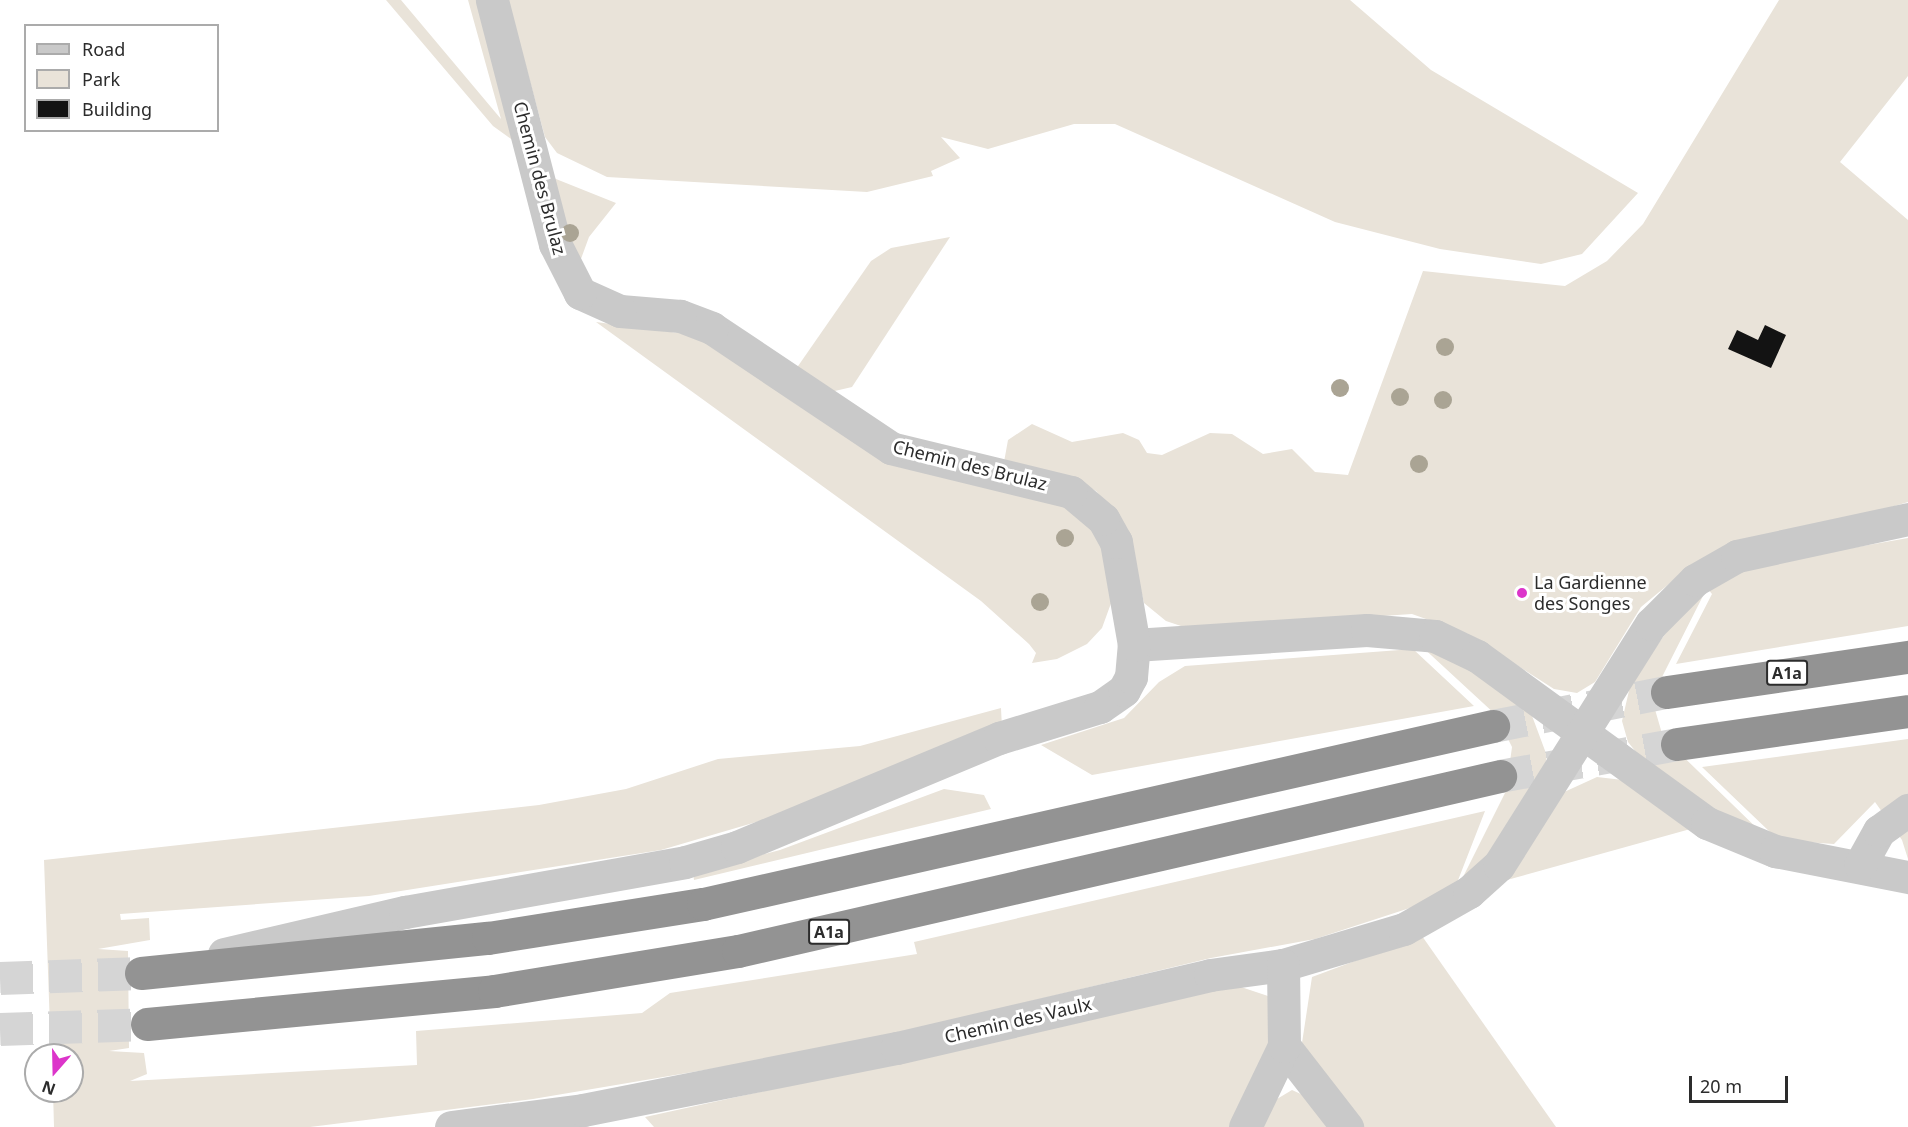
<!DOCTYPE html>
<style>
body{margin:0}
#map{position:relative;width:1908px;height:1127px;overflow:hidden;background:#fff;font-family:"Noto Sans",sans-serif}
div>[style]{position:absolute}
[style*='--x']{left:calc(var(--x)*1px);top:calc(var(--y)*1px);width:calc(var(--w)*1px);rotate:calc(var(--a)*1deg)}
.green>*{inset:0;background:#e9e3d9}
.building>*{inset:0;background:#131313}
.highway-tunnel>*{height:33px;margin-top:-16.5px;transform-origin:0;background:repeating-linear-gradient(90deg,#d5d5d5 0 33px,transparent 0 49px)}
.minor>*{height:33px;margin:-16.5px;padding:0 16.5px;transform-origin:16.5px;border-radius:16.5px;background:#c9c9c9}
.highway>*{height:33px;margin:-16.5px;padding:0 16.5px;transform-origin:16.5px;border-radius:16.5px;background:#939393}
.trees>*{width:18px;height:18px;margin:-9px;border-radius:50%;background:#aaa494}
.dots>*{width:16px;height:16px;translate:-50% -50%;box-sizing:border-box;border:3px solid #fff;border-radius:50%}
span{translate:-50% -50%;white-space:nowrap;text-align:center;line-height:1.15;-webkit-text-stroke:6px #fff;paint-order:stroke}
.shield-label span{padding:2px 4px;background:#fff;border:2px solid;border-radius:4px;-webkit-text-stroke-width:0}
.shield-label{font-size:16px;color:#2c2c2c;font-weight:700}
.street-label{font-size:18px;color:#2c2c2c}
.poi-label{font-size:18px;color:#2c2c2c}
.left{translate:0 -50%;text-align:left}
.legend{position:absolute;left:24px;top:24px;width:195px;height:108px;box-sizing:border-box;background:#fff;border:2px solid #ababab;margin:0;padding:8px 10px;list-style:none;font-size:18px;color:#2c2c2c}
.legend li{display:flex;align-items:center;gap:12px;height:30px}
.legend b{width:30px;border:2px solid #ababab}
.north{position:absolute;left:24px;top:1043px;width:60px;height:60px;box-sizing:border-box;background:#fff;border:2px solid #ababab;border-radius:50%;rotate:200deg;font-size:16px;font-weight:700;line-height:24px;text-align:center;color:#2c2c2c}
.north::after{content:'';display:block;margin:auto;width:21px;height:27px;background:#dc35ca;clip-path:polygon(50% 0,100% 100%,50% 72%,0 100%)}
.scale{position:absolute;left:1689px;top:1076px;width:99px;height:27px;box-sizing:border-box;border:3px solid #2c2c2c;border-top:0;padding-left:8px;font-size:18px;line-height:21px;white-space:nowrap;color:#2c2c2c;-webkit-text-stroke:4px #fff;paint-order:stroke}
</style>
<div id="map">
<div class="green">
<i style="clip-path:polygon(386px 0,401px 0,501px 119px,468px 0,480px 0,518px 144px,493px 126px)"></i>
<i style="clip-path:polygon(508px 0,1350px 0,1431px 70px,1638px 193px,1582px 254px,1541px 264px,1440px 249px,1335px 222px,1115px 124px,1074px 124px,988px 149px,941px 137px,960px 158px,931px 171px,933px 176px,867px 192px,607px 177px,557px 153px,545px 137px)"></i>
<i style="clip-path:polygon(1779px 0,1908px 0,1908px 76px,1840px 162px,1908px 220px,1908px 502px,1687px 569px,1641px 607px,1595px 682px,1577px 693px,1554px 689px,1468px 634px,1412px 614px,1190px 629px,1166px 621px,1144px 603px,1125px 525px,1096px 491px,1071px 478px,1004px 462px,1008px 440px,1032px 424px,1072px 442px,1123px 433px,1139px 440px,1147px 453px,1162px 455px,1210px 433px,1232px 434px,1263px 454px,1292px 449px,1315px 472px,1348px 475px,1423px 271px,1565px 286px,1607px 261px,1643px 224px)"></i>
<i style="clip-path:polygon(551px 177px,616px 203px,589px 237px,578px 267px)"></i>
<i style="clip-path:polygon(950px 237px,852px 387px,826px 393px,796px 369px,871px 261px,891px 248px)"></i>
<i style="clip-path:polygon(596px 322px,701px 336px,853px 441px,1045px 495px,1085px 520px,1107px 554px,1114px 595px,1102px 628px,1087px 644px,1057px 659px,1032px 663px,1036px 653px,1029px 644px,981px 601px)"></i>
<i style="clip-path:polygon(1908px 538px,1908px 626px,1676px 664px,1712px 594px,1707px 588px,1662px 677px,1654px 706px,1663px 737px,1766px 837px,1741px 828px,1644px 762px,1628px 742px,1622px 721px,1631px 682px,1695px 592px,1750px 566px)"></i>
<i style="clip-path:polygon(1419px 644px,1439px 649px,1528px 705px,1547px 756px,1542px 780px,1491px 857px,1460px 883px,1506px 791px,1512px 747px,1496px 715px)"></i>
<i style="clip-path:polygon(1413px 649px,1474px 706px,1092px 775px,1041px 745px,1124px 718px,1159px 682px,1185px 666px)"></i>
<i style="clip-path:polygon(1001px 708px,1002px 728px,825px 802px,661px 850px,369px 896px,120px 914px,121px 920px,149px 918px,150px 940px,98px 949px,128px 951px,129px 1048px,109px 1051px,144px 1053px,147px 1074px,130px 1081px,417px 1065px,416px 1031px,642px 1013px,670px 993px,917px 954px,914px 942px,1485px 811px,1455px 888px,1422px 904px,1315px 939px,1211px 958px,836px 1048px,533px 1099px,310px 1127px,54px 1127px,53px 1091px,72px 1091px,72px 1055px,51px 1055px,44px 860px,539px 805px,626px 789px,718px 759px,860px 746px)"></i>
<i style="clip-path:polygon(1908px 739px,1908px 859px,1902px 840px,1875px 802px,1834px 844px,1790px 841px,1771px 833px,1702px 767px)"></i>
<i style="clip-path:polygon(1597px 777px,1623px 780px,1694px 828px,1507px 880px,1562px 793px)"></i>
<i style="clip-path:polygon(944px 789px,984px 795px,991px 809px,694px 880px,693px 873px,780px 850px)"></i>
<i style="clip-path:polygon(1422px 936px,1556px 1127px,1364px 1127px,1302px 1043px,1312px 977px)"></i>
<i style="clip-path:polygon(1226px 982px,1268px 996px,1274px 1030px,1235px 1127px,654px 1127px,645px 1117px,930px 1055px)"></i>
<i style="clip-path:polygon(1292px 1090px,1316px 1101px,1335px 1127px,1258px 1127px,1272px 1102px)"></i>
</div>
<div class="building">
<i style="clip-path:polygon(1765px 325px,1786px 335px,1771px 368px,1728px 349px,1737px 330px,1758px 340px)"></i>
</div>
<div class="highway-tunnel">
<i style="--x:1493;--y:726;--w:177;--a:-11.1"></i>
<i style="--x:1500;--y:776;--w:180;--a:-10.2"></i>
<i style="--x:0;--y:978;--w:141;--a:-2"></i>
<i style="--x:0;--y:1029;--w:147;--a:-1.9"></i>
</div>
<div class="minor">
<i style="--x:1134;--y:645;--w:233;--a:-3.7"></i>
<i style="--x:1367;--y:630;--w:68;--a:5"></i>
<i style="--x:1435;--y:636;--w:47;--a:25.5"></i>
<i style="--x:1477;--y:656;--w:284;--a:36"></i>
<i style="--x:1707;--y:823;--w:74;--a:22.4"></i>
<i style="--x:1775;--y:851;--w:136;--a:11.1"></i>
<i style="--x:1860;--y:865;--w:39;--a:-61"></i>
<i style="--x:1879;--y:831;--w:36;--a:-36"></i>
<i style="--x:224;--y:954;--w:186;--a:-13.1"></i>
<i style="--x:405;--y:912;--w:284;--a:-10.1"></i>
<i style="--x:685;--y:862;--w:54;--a:-16.1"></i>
<i style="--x:737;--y:847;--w:284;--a:-22.6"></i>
<i style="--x:999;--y:738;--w:106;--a:-17.1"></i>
<i style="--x:1100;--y:707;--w:29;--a:-35"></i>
<i style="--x:1124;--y:690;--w:15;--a:-62"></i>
<i style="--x:1131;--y:677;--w:32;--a:-85"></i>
<i style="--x:1134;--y:645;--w:105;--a:-99.9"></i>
<i style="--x:1116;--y:542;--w:26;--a:-119"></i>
<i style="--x:1103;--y:519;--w:42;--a:-139.8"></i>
<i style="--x:1071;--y:492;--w:185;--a:-166.3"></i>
<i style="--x:891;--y:448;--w:216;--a:-146.2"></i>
<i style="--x:712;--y:328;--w:34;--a:-159"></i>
<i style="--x:680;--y:316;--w:60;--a:-175.2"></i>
<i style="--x:620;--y:311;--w:44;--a:-155.8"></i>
<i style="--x:580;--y:293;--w:55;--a:-117"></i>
<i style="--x:555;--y:244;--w:252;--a:-104.5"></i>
<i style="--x:1284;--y:1046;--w:103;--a:52.1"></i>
<i style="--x:451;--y:1127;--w:133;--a:-7.3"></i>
<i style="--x:583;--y:1110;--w:320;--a:-11.2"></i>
<i style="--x:897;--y:1048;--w:321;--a:-13.1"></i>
<i style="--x:1210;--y:975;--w:74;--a:-7.8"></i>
<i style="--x:1283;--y:965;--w:126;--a:-16.6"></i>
<i style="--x:1404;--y:929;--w:75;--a:-29.6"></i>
<i style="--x:1469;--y:892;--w:40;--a:-42"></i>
<i style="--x:1499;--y:865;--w:285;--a:-57.8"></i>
<i style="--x:1651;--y:624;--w:62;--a:-45"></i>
<i style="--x:1695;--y:580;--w:48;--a:-29.7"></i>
<i style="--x:1737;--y:556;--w:175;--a:-12.2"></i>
<i style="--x:1245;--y:1127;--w:90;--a:-64.3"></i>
<i style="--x:1284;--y:1046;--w:81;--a:-90.7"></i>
</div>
<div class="highway">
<i style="--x:1667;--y:692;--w:244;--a:-8.3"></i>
<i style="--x:1677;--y:744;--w:233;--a:-8.1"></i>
<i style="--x:141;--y:973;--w:349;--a:-5.8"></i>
<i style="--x:488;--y:938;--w:218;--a:-9"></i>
<i style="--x:703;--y:904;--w:810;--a:-12.7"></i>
<i style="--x:147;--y:1024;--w:349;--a:-5.4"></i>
<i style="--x:494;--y:991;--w:247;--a:-9.3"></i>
<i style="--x:738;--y:951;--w:782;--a:-12.93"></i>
</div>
<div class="trees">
<i style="left:570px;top:233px"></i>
<i style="left:1445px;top:347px"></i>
<i style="left:1340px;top:388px"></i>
<i style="left:1400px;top:397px"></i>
<i style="left:1443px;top:400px"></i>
<i style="left:1419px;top:464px"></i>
<i style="left:1065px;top:538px"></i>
<i style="left:1040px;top:602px"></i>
</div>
<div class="dots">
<i style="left:1522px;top:593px;background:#dc35ca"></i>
</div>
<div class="shield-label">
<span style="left:1787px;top:673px">A1a</span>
<span style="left:829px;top:932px">A1a</span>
</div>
<div class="street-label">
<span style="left:540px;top:178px;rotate:75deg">Chemin des Brulaz</span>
<span style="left:970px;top:465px;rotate:14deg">Chemin des Brulaz</span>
<span style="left:1018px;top:1020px;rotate:-13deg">Chemin des Vaulx</span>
</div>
<div class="poi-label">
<span class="left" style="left:1534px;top:593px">La Gardienne<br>des Songes</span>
</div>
<ul class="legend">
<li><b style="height:8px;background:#c9c9c9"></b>Road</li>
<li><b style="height:16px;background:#e9e3d9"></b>Park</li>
<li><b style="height:16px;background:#131313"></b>Building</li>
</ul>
<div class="north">N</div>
<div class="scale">20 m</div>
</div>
